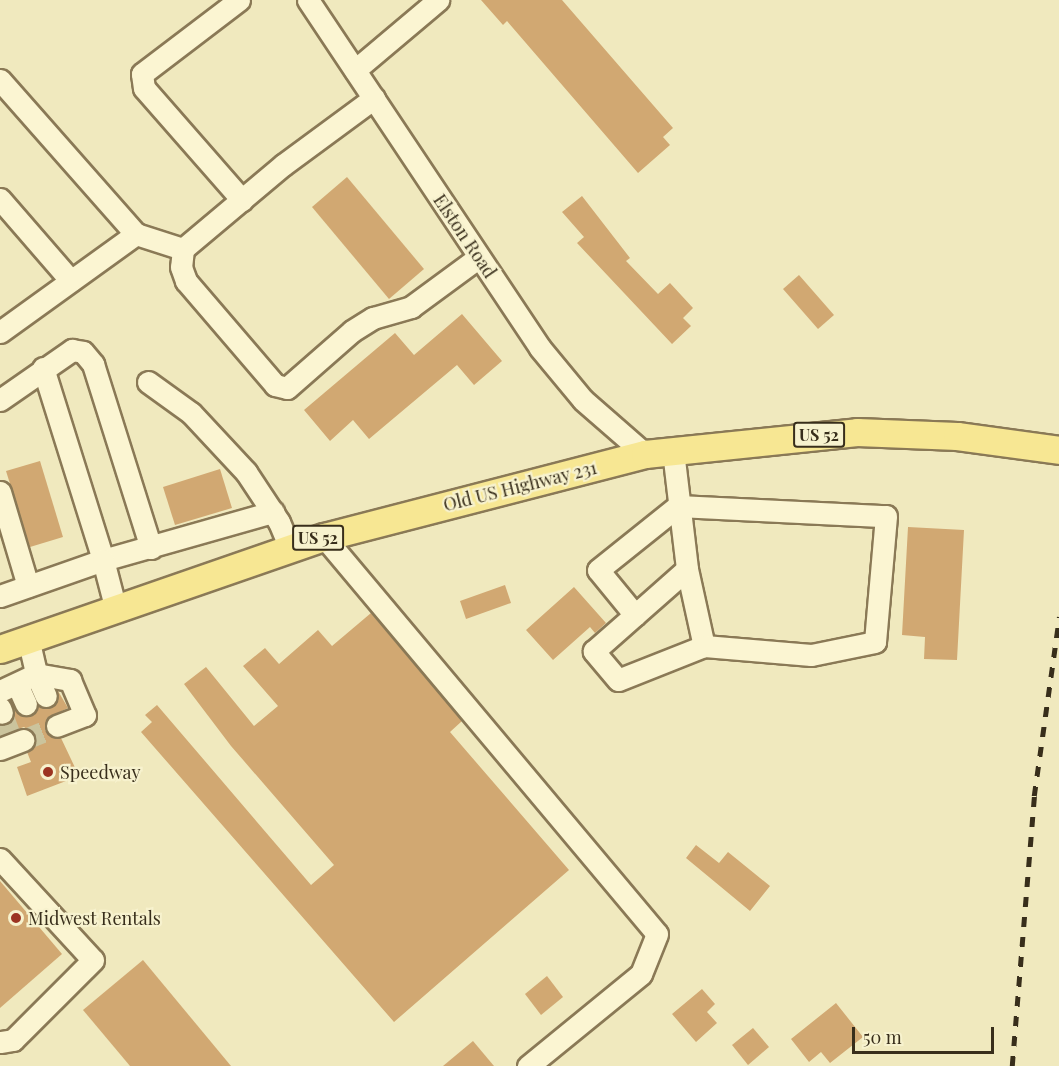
<!DOCTYPE html>
<style>
body{margin:0}
#map{position:relative;width:1059px;height:1066px;overflow:hidden;background:#f0e9be;font-family:"Playfair Display",serif}
div>[style]{position:absolute}
[style*='--x']{left:calc(var(--x)*1px);top:calc(var(--y)*1px);width:calc(var(--w)*1px);rotate:calc(var(--a)*1deg)}
.building>*{inset:0;background:#d1a872}
.minor-tunnel>*{height:21px;margin-top:-10.5px;transform-origin:0;background:repeating-linear-gradient(90deg,#cbc49d 0 21px,transparent 0 31px)}
.roads{filter:drop-shadow(2px 0 #8a7956) drop-shadow(-2px 0 #8a7956) drop-shadow(0 2px #8a7956) drop-shadow(0 -2px #8a7956)}
.minor>*{height:21px;margin:-10.5px;padding:0 10.5px;transform-origin:10.5px;border-radius:10.5px;background:#fbf5d2}
.major>*{height:27px;margin:-13.5px;padding:0 13.5px;transform-origin:13.5px;border-radius:13.5px;background:#f7e793}
.rail>*{height:4.5px;margin-top:-2.25px;transform-origin:0;background:repeating-linear-gradient(90deg,#382e1b 0 10px,transparent 0 20px)}
.dots>*{width:16px;height:16px;translate:-50% -50%;box-sizing:border-box;border:3px solid #f7f2ce;border-radius:50%}
span{translate:-50% -50%;white-space:nowrap;text-align:center;line-height:1.15;-webkit-text-stroke:4.5px #f7f2ce;paint-order:stroke}
.shield-label span{padding:2px 4px;background:#f7f2ce;border:2px solid;border-radius:4px;-webkit-text-stroke-width:0}
.shield-label{font-size:16px;color:#382e1b;font-weight:700}
.street-label{font-size:18px;color:#382e1b}
.poi-label{font-size:18px;color:#382e1b}
.left{translate:0 -50%;text-align:left}
.scale{position:absolute;left:852px;top:1027px;width:142px;height:27px;box-sizing:border-box;border:3px solid #382e1b;border-top:0;padding-left:8px;font-size:18px;line-height:21px;white-space:nowrap;color:#382e1b;-webkit-text-stroke:4px #f7f2ce;paint-order:stroke}
</style>
<div id="map">
<div class="building">
<i style="clip-path:polygon(481px 0,562px 0,673px 128px,663px 137px,670px 145px,638px 173px,507px 21px,503px 25px)"></i>
<i style="clip-path:polygon(347px 177px,424px 269px,389px 299px,312px 207px)"></i>
<i style="clip-path:polygon(582px 196px,630px 258px,626px 261px,658px 294px,670px 283px,693px 308px,683px 318px,691px 326px,672px 344px,577px 243px,584px 237px,562px 212px)"></i>
<i style="clip-path:polygon(799px 275px,834px 315px,818px 329px,783px 289px)"></i>
<i style="clip-path:polygon(462px 314px,502px 361px,474px 385px,457px 365px,369px 439px,353px 420px,330px 441px,304px 410px,395px 333px,414px 355px)"></i>
<i style="clip-path:polygon(40px 461px,63px 537px,30px 547px,6px 471px)"></i>
<i style="clip-path:polygon(220px 469px,232px 508px,175px 525px,163px 487px)"></i>
<i style="clip-path:polygon(908px 527px,964px 530px,957px 660px,924px 659px,925px 637px,902px 635px)"></i>
<i style="clip-path:polygon(505px 585px,511px 603px,466px 619px,460px 601px)"></i>
<i style="clip-path:polygon(574px 587px,606px 623px,595px 633px,590px 627px,553px 660px,526px 630px)"></i>
<i style="clip-path:polygon(371px 613px,462px 721px,450px 732px,569px 870px,394px 1022px,141px 732px,152px 722px,145px 715px,157px 705px,311px 885px,334px 865px,231px 746px,184px 684px,206px 667px,254px 726px,278px 706px,243px 666px,265px 648px,279px 664px,318px 630px,332px 646px)"></i>
<i style="clip-path:polygon(58px 691px,68px 708px,47px 718px,45px 730px,50px 736px,61px 738px,79px 776px,27px 796px,17px 767px,31px 762px,27px 752px,35px 742px,35px 735px,24px 727px,0 735px,0 726px,12px 721px,14px 709px,25px 717px,38px 706px,52px 707px,57px 703px)"></i>
<i style="clip-path:polygon(696px 845px,719px 863px,728px 852px,770px 886px,750px 911px,686px 858px)"></i>
<i style="clip-path:polygon(0 881px,62px 954px,0 1008px)"></i>
<i style="clip-path:polygon(143px 960px,231px 1066px,130px 1066px,83px 1010px)"></i>
<i style="clip-path:polygon(547px 976px,563px 997px,541px 1015px,525px 994px)"></i>
<i style="clip-path:polygon(702px 989px,715px 1004px,707px 1012px,717px 1023px,696px 1042px,672px 1014px)"></i>
<i style="clip-path:polygon(836px 1003px,863px 1037px,830px 1063px,821px 1052px,809px 1062px,791px 1039px)"></i>
<i style="clip-path:polygon(753px 1028px,769px 1047px,748px 1065px,732px 1045px)"></i>
<i style="clip-path:polygon(473px 1041px,494px 1066px,443px 1066px)"></i>
</div>
<div class="minor-tunnel">
<i style="--x:2;--y:713;--w:26;--a:69"></i>
<i style="--x:23;--y:740;--w:37;--a:-22"></i>
</div>
<div class="roads">
<div class="minor">
<i style="--x:239;--y:0;--w:122;--a:142.7"></i>
<i style="--x:142;--y:74;--w:14;--a:82"></i>
<i style="--x:144;--y:88;--w:149;--a:48.8"></i>
<i style="--x:308;--y:0;--w:418;--a:56.3"></i>
<i style="--x:540;--y:348;--w:67;--a:50.4"></i>
<i style="--x:583;--y:400;--w:82;--a:41.1"></i>
<i style="--x:355;--y:70;--w:109;--a:-40.1"></i>
<i style="--x:0;--y:80;--w:205;--a:48.6"></i>
<i style="--x:136;--y:234;--w:49;--a:17.7"></i>
<i style="--x:374;--y:98;--w:113;--a:143.6"></i>
<i style="--x:283;--y:165;--w:131;--a:140"></i>
<i style="--x:183;--y:249;--w:18;--a:96"></i>
<i style="--x:181;--y:267;--w:15;--a:70"></i>
<i style="--x:186;--y:281;--w:137;--a:49.4"></i>
<i style="--x:275;--y:385;--w:12;--a:14"></i>
<i style="--x:287;--y:388;--w:86;--a:-41.2"></i>
<i style="--x:352;--y:331;--w:25;--a:-32"></i>
<i style="--x:373;--y:318;--w:40;--a:-16"></i>
<i style="--x:411;--y:307;--w:84;--a:-36.3"></i>
<i style="--x:0;--y:199;--w:108;--a:49.1"></i>
<i style="--x:0;--y:332;--w:168;--a:-35.8"></i>
<i style="--x:43;--y:368;--w:201;--a:72.6"></i>
<i style="--x:103;--y:560;--w:177;--a:-15.8"></i>
<i style="--x:148;--y:382;--w:53;--a:35.8"></i>
<i style="--x:191;--y:413;--w:81;--a:47"></i>
<i style="--x:246;--y:472;--w:60;--a:56.6"></i>
<i style="--x:279;--y:522;--w:28;--a:67"></i>
<i style="--x:0;--y:400;--w:88;--a:-34.8"></i>
<i style="--x:72;--y:350;--w:11;--a:10"></i>
<i style="--x:83;--y:352;--w:16;--a:50"></i>
<i style="--x:93;--y:364;--w:193;--a:72.5"></i>
<i style="--x:673;--y:451;--w:119;--a:83.2"></i>
<i style="--x:687;--y:569;--w:79;--a:77.6"></i>
<i style="--x:0;--y:492;--w:98;--a:73.4"></i>
<i style="--x:324;--y:537;--w:518;--a:50.01"></i>
<i style="--x:657;--y:934;--w:43;--a:111.8"></i>
<i style="--x:641;--y:974;--w:146;--a:140.8"></i>
<i style="--x:0;--y:596;--w:109;--a:-19.3"></i>
<i style="--x:103;--y:560;--w:48;--a:75.4"></i>
<i style="--x:635;--y:615;--w:58;--a:-129.4"></i>
<i style="--x:598;--y:570;--w:102;--a:-38.7"></i>
<i style="--x:678;--y:506;--w:208;--a:2.8"></i>
<i style="--x:886;--y:516;--w:126;--a:95"></i>
<i style="--x:875;--y:642;--w:65;--a:168.5"></i>
<i style="--x:811;--y:655;--w:107;--a:-175.2"></i>
<i style="--x:704;--y:646;--w:92;--a:158.4"></i>
<i style="--x:618;--y:680;--w:38;--a:-130"></i>
<i style="--x:594;--y:651;--w:55;--a:-41.3"></i>
<i style="--x:635;--y:615;--w:69;--a:-41.5"></i>
<i style="--x:28;--y:638;--w:37;--a:77"></i>
<i style="--x:36;--y:674;--w:35;--a:10"></i>
<i style="--x:70;--y:680;--w:38;--a:67"></i>
<i style="--x:85;--y:715;--w:30;--a:159"></i>
<i style="--x:17;--y:684;--w:22;--a:66"></i>
<i style="--x:0;--y:691;--w:40;--a:-25"></i>
<i style="--x:36;--y:674;--w:24;--a:66"></i>
<i style="--x:0;--y:708;--w:5;--a:68"></i>
<i style="--x:0;--y:749;--w:25;--a:-21"></i>
<i style="--x:0;--y:859;--w:137;--a:47.4"></i>
<i style="--x:93;--y:960;--w:113;--a:135"></i>
<i style="--x:13;--y:1040;--w:13;--a:171"></i>
</div>
<div class="major">
<i style="--x:0;--y:649;--w:343;--a:-19.1"></i>
<i style="--x:324;--y:537;--w:332;--a:-14.5"></i>
<i style="--x:645;--y:454;--w:213;--a:-5.9"></i>
<i style="--x:857;--y:432;--w:100;--a:2.3"></i>
<i style="--x:957;--y:436;--w:103;--a:7.8"></i>
</div>
</div>
<div class="rail">
<i style="--x:1012;--y:1066;--w:271;--a:-85.3"></i>
<i style="--x:1034;--y:796;--w:181;--a:-82"></i>
</div>
<div class="dots">
<i style="left:48px;top:772px;background:#9c3422"></i>
<i style="left:16px;top:918px;background:#9c3422"></i>
</div>
<div class="shield-label">
<span style="left:819px;top:435px">US 52</span>
<span style="left:318px;top:538px">US 52</span>
</div>
<div class="street-label">
<span style="left:465px;top:236px;rotate:56deg">Elston Road</span>
<span style="left:520px;top:486px;rotate:-14deg">Old US Highway 231</span>
</div>
<div class="poi-label">
<span class="left" style="left:60px;top:772px">Speedway</span>
<span class="left" style="left:28px;top:918px">Midwest Rentals</span>
</div>
<div class="scale">50 m</div>
</div>
